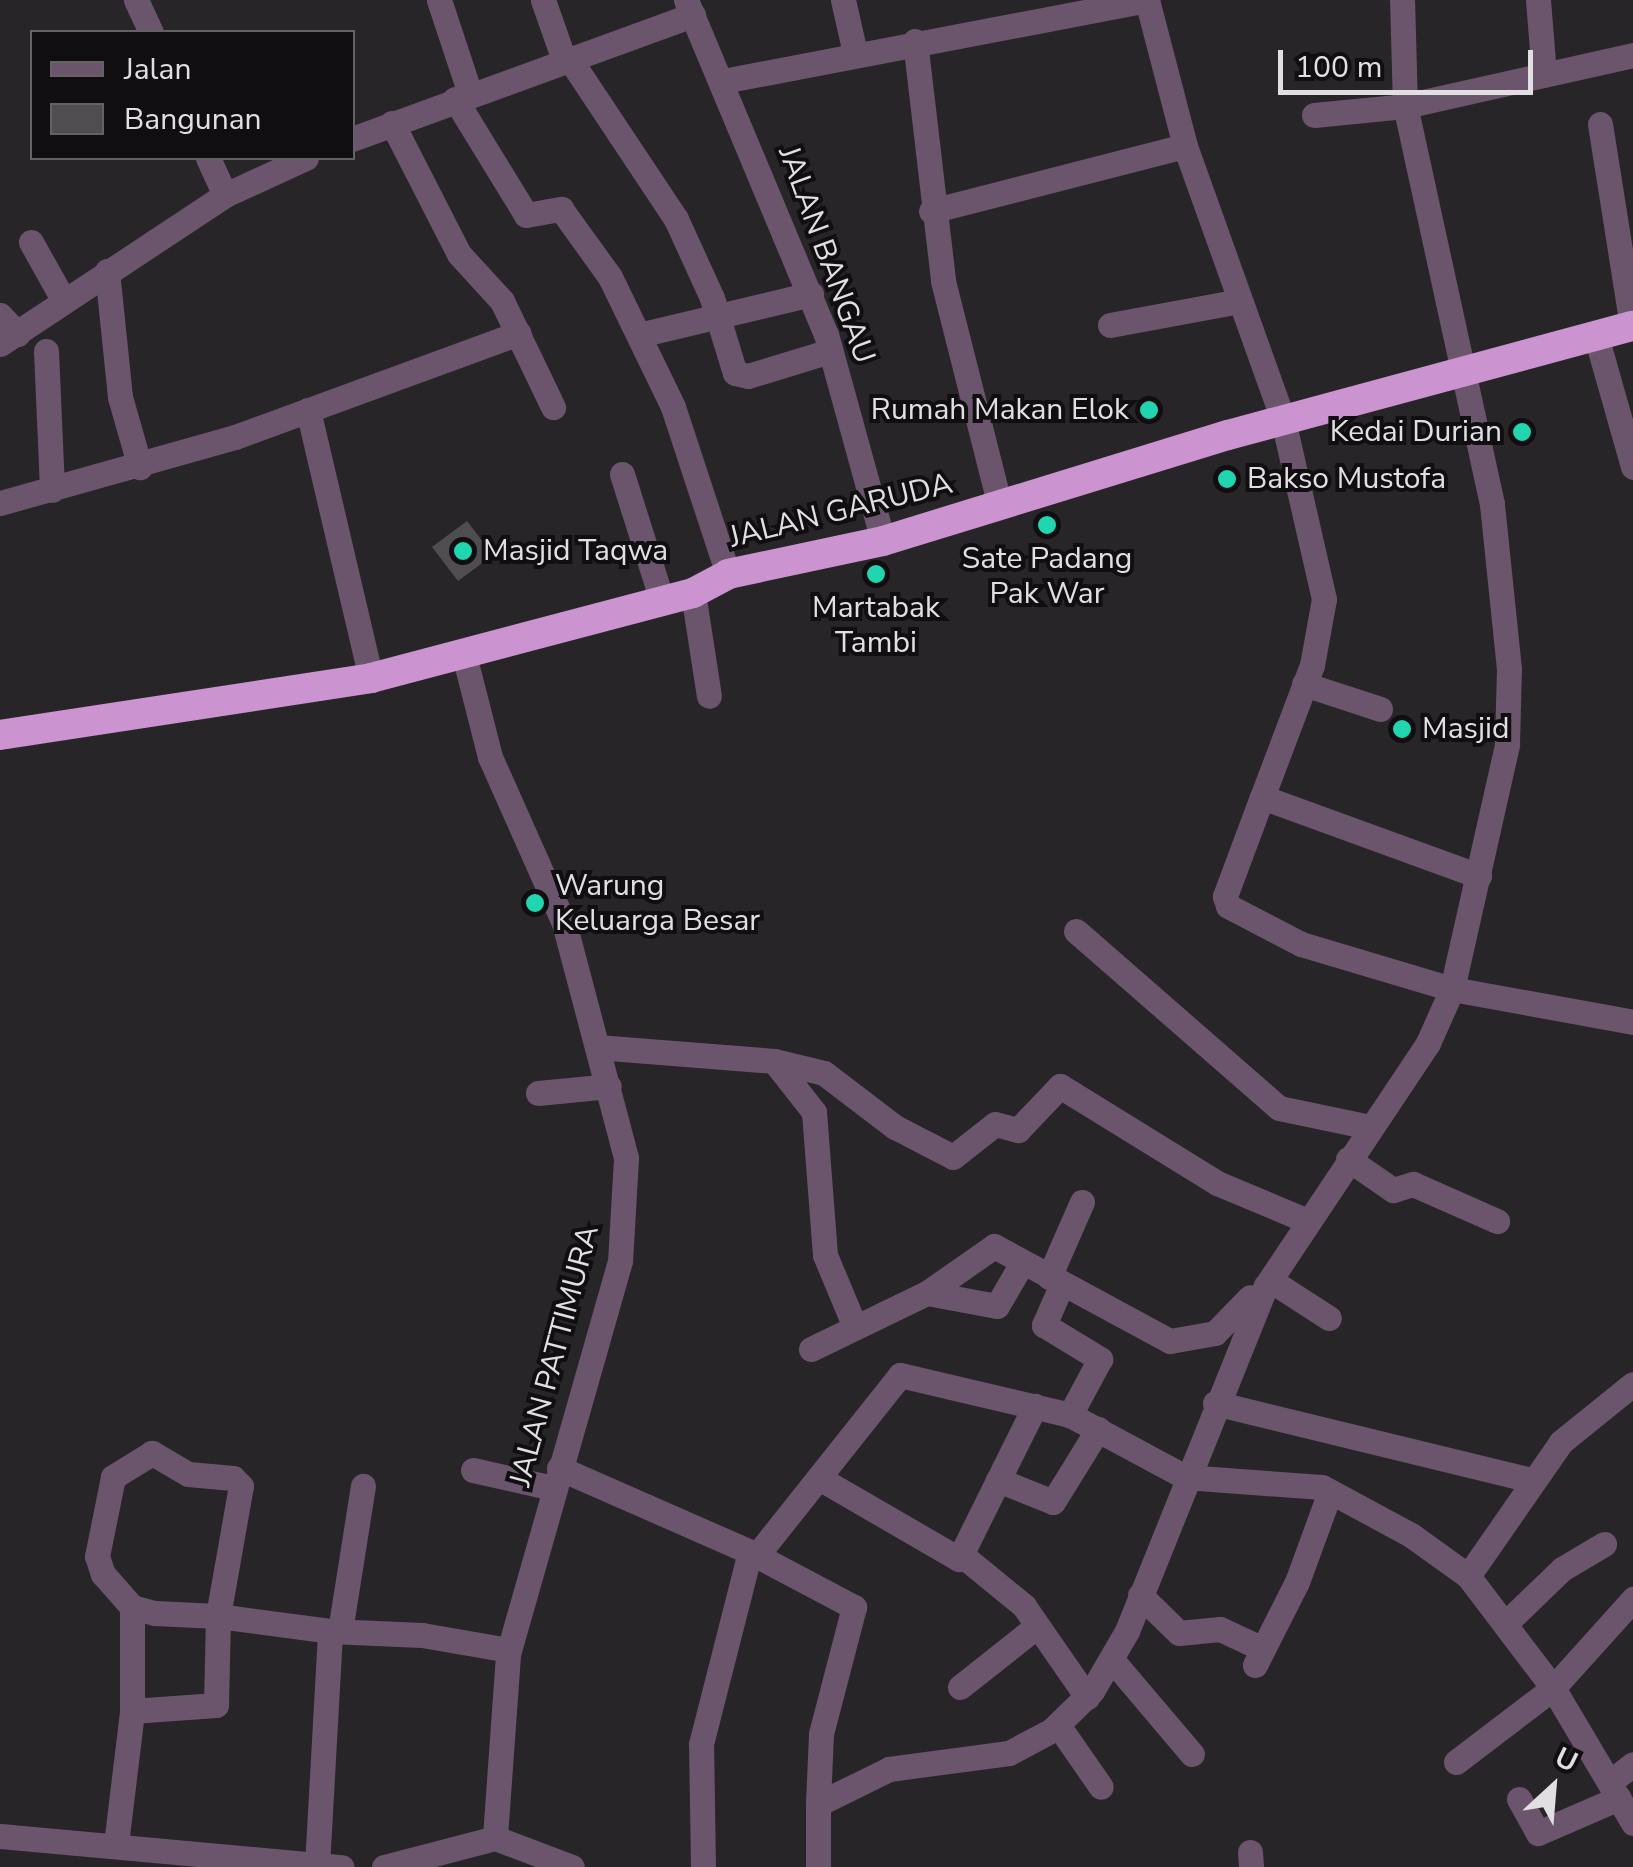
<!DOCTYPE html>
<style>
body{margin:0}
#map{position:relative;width:1633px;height:1867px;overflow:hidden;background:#282528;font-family:"Nunito Sans",sans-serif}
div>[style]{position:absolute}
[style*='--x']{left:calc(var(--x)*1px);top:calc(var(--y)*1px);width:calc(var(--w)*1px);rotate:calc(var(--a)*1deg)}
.building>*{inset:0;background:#504d51}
.minor>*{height:25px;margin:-12.5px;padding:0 12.5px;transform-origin:12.5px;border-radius:12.5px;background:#6b556d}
.highway>*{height:30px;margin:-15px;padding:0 15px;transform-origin:15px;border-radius:15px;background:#cb94d0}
.dots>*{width:28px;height:28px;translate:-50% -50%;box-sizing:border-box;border:5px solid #100e10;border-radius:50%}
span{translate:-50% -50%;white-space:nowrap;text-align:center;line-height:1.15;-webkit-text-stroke:8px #100e10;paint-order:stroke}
.street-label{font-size:30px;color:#e1dfe1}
.poi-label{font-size:30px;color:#e1dfe1}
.right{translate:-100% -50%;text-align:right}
.left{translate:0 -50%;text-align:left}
.legend{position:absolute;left:30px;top:30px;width:325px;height:130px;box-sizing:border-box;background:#100e10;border:2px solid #646264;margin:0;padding:12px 18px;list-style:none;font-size:30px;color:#e1dfe1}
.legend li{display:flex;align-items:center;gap:20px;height:50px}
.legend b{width:50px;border:2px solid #646264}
.north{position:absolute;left:1503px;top:1737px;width:100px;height:100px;-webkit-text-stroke:8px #100e10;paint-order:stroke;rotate:26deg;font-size:28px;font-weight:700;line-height:40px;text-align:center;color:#e1dfe1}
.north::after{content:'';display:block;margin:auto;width:35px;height:45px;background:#e1dfe1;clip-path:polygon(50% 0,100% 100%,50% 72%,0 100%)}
.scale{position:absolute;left:1278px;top:50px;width:255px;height:45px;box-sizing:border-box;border:5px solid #e1dfe1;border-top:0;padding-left:12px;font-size:30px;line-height:35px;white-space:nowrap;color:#e1dfe1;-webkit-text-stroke:8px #100e10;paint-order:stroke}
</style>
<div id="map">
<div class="building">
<i style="clip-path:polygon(467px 521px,493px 555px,458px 581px,432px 547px)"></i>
</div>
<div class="minor">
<i style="--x:136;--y:0;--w:35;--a:65"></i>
<i style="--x:439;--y:0;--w:99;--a:71.7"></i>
<i style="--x:543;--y:0;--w:64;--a:70.7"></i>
<i style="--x:686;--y:0;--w:362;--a:67.3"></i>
<i style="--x:826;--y:334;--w:215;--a:74.6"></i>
<i style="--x:843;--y:0;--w:54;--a:77.2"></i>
<i style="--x:1147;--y:0;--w:151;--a:75.4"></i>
<i style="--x:1185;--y:146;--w:291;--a:70.3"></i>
<i style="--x:1283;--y:420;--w:184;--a:77.1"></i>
<i style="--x:1324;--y:599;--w:67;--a:100.3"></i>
<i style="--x:1312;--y:665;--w:141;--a:110.7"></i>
<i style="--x:1262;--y:797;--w:231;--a:20"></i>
<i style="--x:1538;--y:0;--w:75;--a:85.4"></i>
<i style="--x:915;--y:41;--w:242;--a:83.3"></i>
<i style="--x:943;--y:281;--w:232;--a:75.8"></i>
<i style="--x:569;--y:58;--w:193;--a:56.4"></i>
<i style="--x:676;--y:219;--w:87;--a:65.5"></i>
<i style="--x:712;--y:298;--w:78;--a:73"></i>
<i style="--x:735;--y:373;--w:13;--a:13"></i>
<i style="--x:748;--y:376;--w:86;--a:-17"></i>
<i style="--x:723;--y:81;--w:432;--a:-10.8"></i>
<i style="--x:455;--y:99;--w:136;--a:58.5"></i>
<i style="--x:526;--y:215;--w:36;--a:-10"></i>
<i style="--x:561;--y:209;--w:84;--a:54.2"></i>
<i style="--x:610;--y:277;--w:144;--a:64.1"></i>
<i style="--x:673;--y:407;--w:176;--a:71.8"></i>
<i style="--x:1314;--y:115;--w:91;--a:-5.6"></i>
<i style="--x:1405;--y:106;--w:234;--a:-12.6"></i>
<i style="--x:392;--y:123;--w:147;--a:62.9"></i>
<i style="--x:459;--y:254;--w:64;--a:47.5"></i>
<i style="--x:502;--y:301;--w:118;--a:64.3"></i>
<i style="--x:1600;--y:124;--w:206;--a:81"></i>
<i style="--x:352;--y:139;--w:363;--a:-20"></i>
<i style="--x:208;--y:158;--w:41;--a:65.3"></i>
<i style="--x:931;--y:211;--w:262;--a:-14.4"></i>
<i style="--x:31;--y:242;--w:68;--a:60.8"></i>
<i style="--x:107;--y:271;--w:127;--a:84.1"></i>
<i style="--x:120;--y:397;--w:73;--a:74.1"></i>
<i style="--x:0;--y:315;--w:26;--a:47"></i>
<i style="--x:1110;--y:325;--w:132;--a:-10.5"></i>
<i style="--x:639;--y:335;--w:177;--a:-13.4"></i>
<i style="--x:1596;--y:336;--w:136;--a:74.2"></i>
<i style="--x:0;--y:344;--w:270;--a:-33.5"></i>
<i style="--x:225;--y:195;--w:89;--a:-24.6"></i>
<i style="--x:46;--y:351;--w:139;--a:87.5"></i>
<i style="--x:308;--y:410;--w:275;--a:76.8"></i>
<i style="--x:622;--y:474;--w:133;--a:72.5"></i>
<i style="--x:0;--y:503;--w:244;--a:-15.7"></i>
<i style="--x:235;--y:437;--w:302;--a:-20.1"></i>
<i style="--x:693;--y:593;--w:104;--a:81.2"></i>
<i style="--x:463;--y:651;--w:109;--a:75.7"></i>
<i style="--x:490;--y:757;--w:182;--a:66"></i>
<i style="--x:564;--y:923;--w:243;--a:75.2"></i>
<i style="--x:626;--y:1158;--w:103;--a:93.3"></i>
<i style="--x:620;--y:1261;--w:410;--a:105.9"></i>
<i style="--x:508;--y:1655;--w:183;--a:94.1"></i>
<i style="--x:1304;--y:684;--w:80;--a:18.2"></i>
<i style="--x:1262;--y:797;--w:106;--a:110.5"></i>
<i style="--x:1225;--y:896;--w:10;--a:73"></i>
<i style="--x:1228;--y:906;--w:82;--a:27.5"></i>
<i style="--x:1301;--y:944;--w:158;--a:16.6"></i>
<i style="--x:1452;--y:989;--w:184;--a:10.3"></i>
<i style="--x:1076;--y:931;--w:269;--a:41.1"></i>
<i style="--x:1279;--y:1108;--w:93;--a:11.8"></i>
<i style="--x:597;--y:1047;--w:178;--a:4.5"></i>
<i style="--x:774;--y:1061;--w:51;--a:13.5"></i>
<i style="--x:824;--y:1073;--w:89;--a:37.3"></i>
<i style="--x:895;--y:1127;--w:65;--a:27.3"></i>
<i style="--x:953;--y:1157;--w:53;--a:-38.2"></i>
<i style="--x:995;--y:1124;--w:24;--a:15"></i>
<i style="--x:1018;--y:1130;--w:61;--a:-46.3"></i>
<i style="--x:1060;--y:1086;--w:185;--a:31.7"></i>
<i style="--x:1217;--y:1183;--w:99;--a:22.7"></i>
<i style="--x:774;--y:1061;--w:65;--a:51.9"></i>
<i style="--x:814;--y:1112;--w:143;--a:85.6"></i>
<i style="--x:825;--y:1255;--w:78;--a:67.4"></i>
<i style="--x:538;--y:1093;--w:71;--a:-5.6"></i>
<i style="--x:1348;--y:1159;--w:55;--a:34.6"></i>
<i style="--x:1393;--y:1190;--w:21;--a:-17"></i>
<i style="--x:1413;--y:1184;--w:92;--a:23.8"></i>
<i style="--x:1049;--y:1277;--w:82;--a:-66.3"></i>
<i style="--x:1270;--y:1280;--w:70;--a:32.8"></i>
<i style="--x:1062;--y:1284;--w:45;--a:113.7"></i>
<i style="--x:1044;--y:1325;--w:66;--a:31.3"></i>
<i style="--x:1100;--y:1359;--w:64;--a:118.2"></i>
<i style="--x:927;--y:1293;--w:82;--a:-35"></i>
<i style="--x:994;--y:1246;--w:200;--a:28.4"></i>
<i style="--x:1170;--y:1341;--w:46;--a:-10.1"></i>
<i style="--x:1215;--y:1333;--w:50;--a:-45.8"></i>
<i style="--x:811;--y:1349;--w:129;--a:-25.8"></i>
<i style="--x:927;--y:1293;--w:71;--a:10.5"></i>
<i style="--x:997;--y:1306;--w:50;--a:-59.8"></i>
<i style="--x:1215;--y:1403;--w:325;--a:13.7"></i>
<i style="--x:559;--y:1468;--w:209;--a:23.7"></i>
<i style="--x:750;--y:1552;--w:118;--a:27.9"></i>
<i style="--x:854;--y:1607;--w:131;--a:104.6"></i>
<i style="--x:821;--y:1734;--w:70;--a:92.5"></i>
<i style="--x:473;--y:1470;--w:82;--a:12.7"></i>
<i style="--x:819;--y:1478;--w:162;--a:30.1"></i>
<i style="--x:959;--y:1559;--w:171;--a:-63.6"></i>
<i style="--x:998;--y:1480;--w:59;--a:21.8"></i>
<i style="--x:1053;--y:1502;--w:86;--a:-58.3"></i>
<i style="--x:757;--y:1555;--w:230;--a:-51.5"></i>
<i style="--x:900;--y:1375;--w:175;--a:13.2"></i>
<i style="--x:1070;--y:1415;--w:131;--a:28.3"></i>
<i style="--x:1185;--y:1477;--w:137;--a:4.2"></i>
<i style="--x:1322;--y:1487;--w:101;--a:28.3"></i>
<i style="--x:1411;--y:1535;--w:70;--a:35.7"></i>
<i style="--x:1468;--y:1576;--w:141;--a:52.8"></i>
<i style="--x:1553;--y:1688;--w:157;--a:59.3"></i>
<i style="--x:963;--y:1556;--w:79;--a:39.3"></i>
<i style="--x:1024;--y:1606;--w:111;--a:55.3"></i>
<i style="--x:1468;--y:1576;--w:163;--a:-55.2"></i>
<i style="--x:1561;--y:1442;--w:92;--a:-38.9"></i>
<i style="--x:1140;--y:1595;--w:54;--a:44.3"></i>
<i style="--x:1179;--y:1633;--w:41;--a:-5.6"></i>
<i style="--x:1220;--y:1629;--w:47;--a:24.9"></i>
<i style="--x:1505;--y:1624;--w:79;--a:-44"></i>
<i style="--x:1562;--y:1569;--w:49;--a:-30.8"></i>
<i style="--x:340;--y:1631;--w:147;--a:-81"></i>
<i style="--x:1113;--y:1661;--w:122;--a:49.7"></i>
<i style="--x:1255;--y:1665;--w:93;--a:-63.2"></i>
<i style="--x:1297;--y:1582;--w:96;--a:-69.9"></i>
<i style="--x:960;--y:1687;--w:98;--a:-38.4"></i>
<i style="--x:132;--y:1711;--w:84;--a:-4.1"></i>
<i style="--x:216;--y:1705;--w:89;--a:-88.7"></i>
<i style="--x:218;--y:1616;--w:132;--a:-80"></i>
<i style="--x:241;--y:1486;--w:11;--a:-135"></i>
<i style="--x:233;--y:1478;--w:45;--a:-174.9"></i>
<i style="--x:188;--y:1474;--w:42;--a:-149.7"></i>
<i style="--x:152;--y:1453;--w:46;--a:148.4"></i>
<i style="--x:113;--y:1477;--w:81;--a:101.4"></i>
<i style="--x:97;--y:1556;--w:19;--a:72"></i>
<i style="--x:103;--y:1574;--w:44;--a:48.7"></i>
<i style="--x:132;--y:1607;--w:24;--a:15"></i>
<i style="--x:155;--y:1613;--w:63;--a:2.7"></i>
<i style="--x:218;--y:1616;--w:113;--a:7.6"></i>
<i style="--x:330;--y:1631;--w:92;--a:2.5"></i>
<i style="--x:422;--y:1635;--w:88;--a:9.8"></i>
<i style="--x:1058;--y:1725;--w:75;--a:55.3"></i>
<i style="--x:1456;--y:1762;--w:122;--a:-37.3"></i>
<i style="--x:1553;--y:1688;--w:120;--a:-48"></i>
<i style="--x:1610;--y:1782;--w:29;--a:-38"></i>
<i style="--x:1519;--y:1799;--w:39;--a:61"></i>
<i style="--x:1538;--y:1833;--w:88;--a:-23.4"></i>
<i style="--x:0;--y:1836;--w:343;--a:5.2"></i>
<i style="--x:495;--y:1838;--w:82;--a:20.6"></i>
<i style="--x:116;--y:1844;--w:134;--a:-83.1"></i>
<i style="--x:132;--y:1711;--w:104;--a:-90"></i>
<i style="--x:1250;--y:1852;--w:15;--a:86"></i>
<i style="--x:317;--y:1866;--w:235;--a:-86.8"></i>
<i style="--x:384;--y:1867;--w:115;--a:-14.6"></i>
<i style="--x:703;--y:1867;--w:123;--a:-90.9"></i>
<i style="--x:701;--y:1744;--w:198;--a:-75.7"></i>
<i style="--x:818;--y:1867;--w:63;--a:-90"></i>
<i style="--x:818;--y:1804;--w:79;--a:-26.2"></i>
<i style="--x:889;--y:1769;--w:121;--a:-7.6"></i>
<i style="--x:1009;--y:1753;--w:49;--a:-28.1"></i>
<i style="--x:1052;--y:1730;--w:56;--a:-44.3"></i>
<i style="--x:1092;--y:1691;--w:69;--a:-59.7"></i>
<i style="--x:1127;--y:1631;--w:372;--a:-68.1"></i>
<i style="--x:1266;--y:1286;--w:292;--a:-56.3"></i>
<i style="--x:1428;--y:1043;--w:59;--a:-66"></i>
<i style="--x:1452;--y:989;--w:251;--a:-77.3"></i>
<i style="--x:1507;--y:744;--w:75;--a:-88.5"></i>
<i style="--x:1509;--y:669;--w:166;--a:-95.9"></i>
<i style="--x:1492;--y:504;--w:407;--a:-102.3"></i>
<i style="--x:1405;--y:106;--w:106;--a:-91.6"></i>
</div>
<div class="highway">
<i style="--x:0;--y:735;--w:375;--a:-8.7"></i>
<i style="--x:371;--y:678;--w:333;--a:-14.8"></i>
<i style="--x:693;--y:593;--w:40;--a:-28"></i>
<i style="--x:728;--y:574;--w:158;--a:-12"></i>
<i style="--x:883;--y:541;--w:361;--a:-17.1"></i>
<i style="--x:1228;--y:435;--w:419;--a:-15.1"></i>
</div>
<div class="dots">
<i style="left:1149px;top:410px;background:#21d5af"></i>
<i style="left:1522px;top:432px;background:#21d5af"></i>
<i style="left:1227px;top:479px;background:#21d5af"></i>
<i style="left:1047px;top:525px;background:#21d5af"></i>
<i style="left:463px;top:551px;background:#21d5af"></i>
<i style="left:876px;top:574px;background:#21d5af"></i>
<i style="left:1402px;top:729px;background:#21d5af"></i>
<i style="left:535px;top:903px;background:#21d5af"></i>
</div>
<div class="street-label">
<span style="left:826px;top:255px;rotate:70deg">JALAN BANGAU</span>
<span style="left:841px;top:511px;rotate:-14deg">JALAN GARUDA</span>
<span style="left:555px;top:1356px;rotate:-75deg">JALAN PATTIMURA</span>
</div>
<div class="poi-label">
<span class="right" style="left:1129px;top:410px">Rumah Makan Elok</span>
<span class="right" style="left:1502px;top:432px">Kedai Durian</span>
<span class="left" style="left:1247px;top:479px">Bakso Mustofa</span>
<span class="left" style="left:483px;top:551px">Masjid Taqwa</span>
<span style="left:1047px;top:576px">Sate Padang<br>Pak War</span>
<span style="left:876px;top:625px">Martabak<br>Tambi</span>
<span class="left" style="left:1422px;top:729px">Masjid</span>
<span class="left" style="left:555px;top:903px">Warung<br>Keluarga Besar</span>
</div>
<ul class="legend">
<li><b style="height:12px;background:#6b556d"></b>Jalan</li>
<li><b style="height:28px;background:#504d51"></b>Bangunan</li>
</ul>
<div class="north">U</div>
<div class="scale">100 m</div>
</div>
